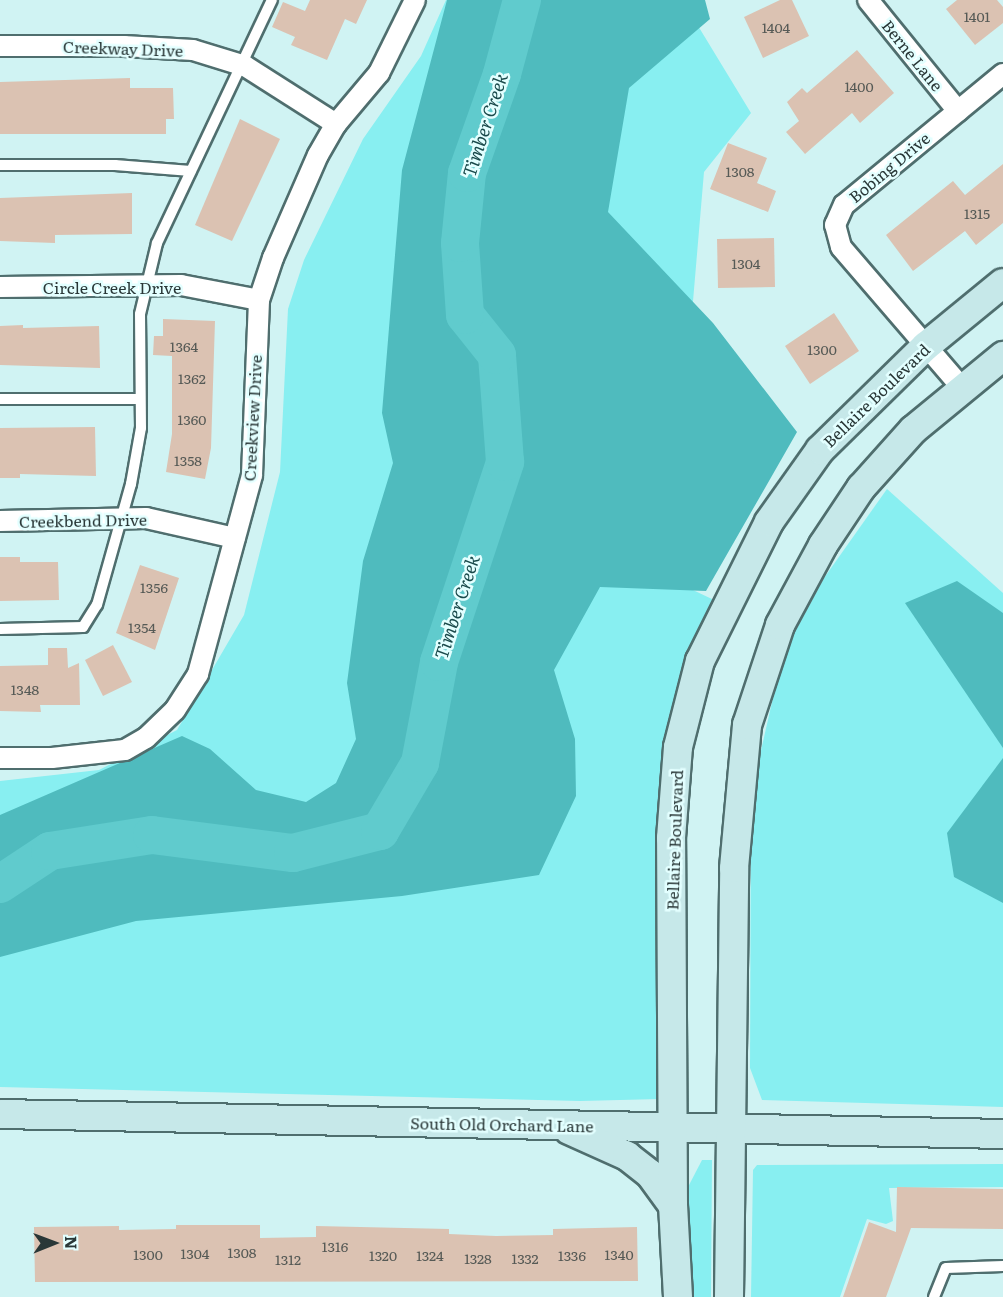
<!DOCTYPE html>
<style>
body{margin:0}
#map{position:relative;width:1003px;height:1297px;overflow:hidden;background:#d0f3f3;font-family:Literata,serif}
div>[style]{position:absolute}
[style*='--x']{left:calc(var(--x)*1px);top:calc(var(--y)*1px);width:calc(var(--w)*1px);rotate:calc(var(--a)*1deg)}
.green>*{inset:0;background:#88eff1}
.forest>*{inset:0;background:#4fbbbe}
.river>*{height:38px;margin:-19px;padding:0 19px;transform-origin:19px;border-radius:19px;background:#60cbcd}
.building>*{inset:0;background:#dbc2b2}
.roads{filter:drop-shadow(2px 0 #4f6e6e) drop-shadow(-2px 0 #4f6e6e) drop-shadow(0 2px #4f6e6e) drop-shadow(0 -2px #4f6e6e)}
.lane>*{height:10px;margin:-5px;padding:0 5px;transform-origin:5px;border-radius:5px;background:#fff}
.street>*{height:20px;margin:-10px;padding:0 10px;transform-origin:10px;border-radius:10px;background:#fff}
.secondary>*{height:28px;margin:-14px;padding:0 14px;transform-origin:14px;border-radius:14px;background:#c6e8e9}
span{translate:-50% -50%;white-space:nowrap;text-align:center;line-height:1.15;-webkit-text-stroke:5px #e3ffff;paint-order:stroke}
.number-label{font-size:14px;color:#565a56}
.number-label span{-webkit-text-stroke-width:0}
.street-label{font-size:16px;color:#293737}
.water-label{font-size:18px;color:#1a4a4b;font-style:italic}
.north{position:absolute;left:24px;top:1213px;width:60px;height:60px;-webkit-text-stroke:4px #e3ffff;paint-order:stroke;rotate:89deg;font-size:16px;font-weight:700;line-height:24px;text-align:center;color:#293737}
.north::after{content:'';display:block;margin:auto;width:21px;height:27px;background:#293737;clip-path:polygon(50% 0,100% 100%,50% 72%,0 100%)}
</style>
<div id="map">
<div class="green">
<i style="clip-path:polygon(446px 0,663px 0,689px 11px,751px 113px,704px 172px,692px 313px,636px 563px,714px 600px,696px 644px,660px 1099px,580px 1101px,0 1087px,0 781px,99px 770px,177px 730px,244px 615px,280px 472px,288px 309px,304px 260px,363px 139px,421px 56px)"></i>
<i style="clip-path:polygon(887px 489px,1003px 593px,1003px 1107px,762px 1100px,750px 1068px,751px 794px,783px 654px,824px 578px)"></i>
<i style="clip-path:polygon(702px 1160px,712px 1160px,711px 1297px,693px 1297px,688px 1187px)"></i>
<i style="clip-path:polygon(1003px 1164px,1003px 1187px,889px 1188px,893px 1221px,886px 1224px,867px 1219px,840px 1297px,751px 1297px,753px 1170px,757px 1165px)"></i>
</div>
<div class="forest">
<i style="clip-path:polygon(447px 0,705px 0,710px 19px,629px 88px,608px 212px,713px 323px,797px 432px,706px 591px,600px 587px,554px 670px,575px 739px,576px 796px,539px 875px,402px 896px,136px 921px,0 957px,0 815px,182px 736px,210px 749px,256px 790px,306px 802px,336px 783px,356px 739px,347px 683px,363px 561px,393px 463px,382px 413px,402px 170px)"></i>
<i style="clip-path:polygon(957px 581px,1003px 613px,1003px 748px,905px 603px)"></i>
<i style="clip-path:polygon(1003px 758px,1003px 903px,954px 877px,947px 833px)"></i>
</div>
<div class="river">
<i style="--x:0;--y:884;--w:60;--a:-33.4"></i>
<i style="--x:50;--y:851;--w:103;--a:-8.9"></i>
<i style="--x:152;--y:835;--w:142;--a:7.3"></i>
<i style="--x:293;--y:853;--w:90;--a:-14.2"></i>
<i style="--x:380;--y:831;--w:79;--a:-59.5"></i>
<i style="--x:420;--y:763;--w:103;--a:-79.3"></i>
<i style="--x:439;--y:662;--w:211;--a:-71.7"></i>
<i style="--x:505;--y:462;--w:107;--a:-94.3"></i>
<i style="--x:497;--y:355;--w:51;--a:-128.7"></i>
<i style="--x:465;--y:315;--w:72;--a:-94"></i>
<i style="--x:460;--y:243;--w:70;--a:-84.3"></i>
<i style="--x:467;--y:173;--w:105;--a:-70.5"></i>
<i style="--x:502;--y:74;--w:77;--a:-74.9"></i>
</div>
<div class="building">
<i style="clip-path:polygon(310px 0,367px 0,356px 24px,345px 19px,327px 60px,291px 45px,295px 37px,272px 27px,283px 2px,305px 11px)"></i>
<i style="clip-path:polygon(780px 0,792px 0,809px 36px,763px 58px,744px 17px)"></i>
<i style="clip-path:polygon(957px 0,997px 0,1003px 7px,1003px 23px,975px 45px,946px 9px)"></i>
<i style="clip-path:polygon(857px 50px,894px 93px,860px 123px,852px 113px,805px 154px,786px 132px,799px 121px,787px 102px,802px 88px,807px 93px)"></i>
<i style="clip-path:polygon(130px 78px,130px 88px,173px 88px,174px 119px,166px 119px,166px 134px,0 134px,0 82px)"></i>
<i style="clip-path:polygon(240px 119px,280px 139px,232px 241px,195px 225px)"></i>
<i style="clip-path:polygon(728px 143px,767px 158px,757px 183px,776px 191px,768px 212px,710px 189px)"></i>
<i style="clip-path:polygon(1003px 164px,1003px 223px,976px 245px,965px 231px,913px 271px,886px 235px,953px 181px,965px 195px)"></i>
<i style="clip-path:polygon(132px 193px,132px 234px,55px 235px,55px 243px,0 241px,0 198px)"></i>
<i style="clip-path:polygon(774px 238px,775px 287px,718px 288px,717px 239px)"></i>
<i style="clip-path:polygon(834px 313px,859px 351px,810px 384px,785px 346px)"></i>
<i style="clip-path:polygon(163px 319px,215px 321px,211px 448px,205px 479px,166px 472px,172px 434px,172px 356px,153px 355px,154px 336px,163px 336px)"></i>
<i style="clip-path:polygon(23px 325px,23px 328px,99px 326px,100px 368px,0 365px,0 326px)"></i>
<i style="clip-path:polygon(95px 427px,96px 476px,20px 474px,20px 478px,0 478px,0 428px)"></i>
<i style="clip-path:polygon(0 557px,20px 557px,20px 562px,58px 562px,59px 600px,0 601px)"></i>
<i style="clip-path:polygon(140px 565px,179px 578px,155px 650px,116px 633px)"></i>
<i style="clip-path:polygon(113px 645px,132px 682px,103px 696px,85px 660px)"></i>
<i style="clip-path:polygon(48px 648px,67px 648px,68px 668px,79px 663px,80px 705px,40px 705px,41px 712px,0 711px,0 666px,48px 665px)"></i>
<i style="clip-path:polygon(897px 1187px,1003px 1189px,1003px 1229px,911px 1228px,886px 1297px,843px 1297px,869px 1222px,896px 1232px)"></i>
<i style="clip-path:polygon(176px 1225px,260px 1225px,260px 1238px,316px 1237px,316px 1226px,449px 1229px,449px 1234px,496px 1236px,553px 1235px,553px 1229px,637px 1227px,638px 1281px,35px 1282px,34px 1227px,119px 1226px,119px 1230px,176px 1229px)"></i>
</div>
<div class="roads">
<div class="lane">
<i style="--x:0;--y:165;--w:115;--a:0"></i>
<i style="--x:115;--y:165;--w:76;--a:4.5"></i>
<i style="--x:0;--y:399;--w:140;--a:0"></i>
<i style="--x:0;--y:629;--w:83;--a:-1.4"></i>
<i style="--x:83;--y:627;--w:26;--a:-58"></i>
<i style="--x:97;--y:605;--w:126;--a:-74.3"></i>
<i style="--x:131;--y:484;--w:57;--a:-79.9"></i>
<i style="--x:141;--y:428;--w:114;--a:-90.5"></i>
<i style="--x:140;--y:314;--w:73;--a:-76.5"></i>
<i style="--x:157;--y:243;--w:269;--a:-64.7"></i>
<i style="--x:934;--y:1297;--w:31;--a:-68"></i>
<i style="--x:946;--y:1268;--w:57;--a:-2"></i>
</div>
<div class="street">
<i style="--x:868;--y:0;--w:143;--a:51"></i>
<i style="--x:0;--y:46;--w:124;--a:0"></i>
<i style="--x:124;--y:46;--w:69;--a:3.3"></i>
<i style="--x:193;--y:50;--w:54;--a:17.1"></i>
<i style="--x:245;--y:66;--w:108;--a:32.5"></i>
<i style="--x:0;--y:287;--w:181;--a:-0.6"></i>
<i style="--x:181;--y:285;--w:79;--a:10.9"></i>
<i style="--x:963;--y:389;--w:187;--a:-130.7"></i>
<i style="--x:841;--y:247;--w:23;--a:-105"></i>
<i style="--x:835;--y:225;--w:22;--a:-66"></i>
<i style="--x:844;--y:205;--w:206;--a:-39.5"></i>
<i style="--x:0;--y:521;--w:146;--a:-1.2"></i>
<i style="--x:146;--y:518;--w:91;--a:12.7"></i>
<i style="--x:0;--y:758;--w:52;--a:0"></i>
<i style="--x:52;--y:758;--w:73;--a:-6.3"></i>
<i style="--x:125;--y:750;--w:24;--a:-30"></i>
<i style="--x:146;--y:738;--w:40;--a:-44"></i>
<i style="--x:175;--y:710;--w:43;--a:-57.4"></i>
<i style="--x:198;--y:674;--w:206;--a:-74.8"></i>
<i style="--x:252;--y:475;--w:175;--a:-87.7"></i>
<i style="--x:259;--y:300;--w:44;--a:-71.6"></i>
<i style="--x:273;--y:258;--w:112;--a:-66.4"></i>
<i style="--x:318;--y:155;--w:36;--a:-60"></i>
<i style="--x:336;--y:124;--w:67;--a:-49.9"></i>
<i style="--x:379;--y:73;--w:81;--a:-63.7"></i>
</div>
<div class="secondary">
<i style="--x:0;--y:1114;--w:1003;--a:1.14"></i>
<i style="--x:569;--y:1130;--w:64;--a:24.1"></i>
<i style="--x:627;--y:1156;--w:29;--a:38"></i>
<i style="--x:650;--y:1174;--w:39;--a:54"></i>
<i style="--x:678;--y:1297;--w:91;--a:-93.1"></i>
<i style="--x:673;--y:1206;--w:368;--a:-90.3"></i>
<i style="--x:671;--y:838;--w:91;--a:-85.6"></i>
<i style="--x:678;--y:747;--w:89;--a:-75.7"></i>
<i style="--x:700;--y:661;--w:155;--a:-63.6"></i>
<i style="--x:769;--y:522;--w:88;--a:-54.7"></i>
<i style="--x:820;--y:450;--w:148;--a:-44.5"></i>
<i style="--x:926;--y:346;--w:99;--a:-39.3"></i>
<i style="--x:729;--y:1297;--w:429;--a:-89.3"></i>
<i style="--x:734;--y:868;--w:144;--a:-84.8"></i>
<i style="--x:747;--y:725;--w:105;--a:-71.7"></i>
<i style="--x:780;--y:625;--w:91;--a:-61.7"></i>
<i style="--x:823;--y:545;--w:69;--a:-56.3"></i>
<i style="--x:861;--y:488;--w:78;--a:-48.1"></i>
<i style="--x:913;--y:430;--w:117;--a:-39.4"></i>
</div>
</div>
<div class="number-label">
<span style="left:977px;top:16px">1401</span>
<span style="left:776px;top:27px">1404</span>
<span style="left:859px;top:86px">1400</span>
<span style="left:740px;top:171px">1308</span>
<span style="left:977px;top:213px">1315</span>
<span style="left:746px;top:263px">1304</span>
<span style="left:184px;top:346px">1364</span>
<span style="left:822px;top:349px">1300</span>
<span style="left:192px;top:378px">1362</span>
<span style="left:192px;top:419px">1360</span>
<span style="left:188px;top:460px">1358</span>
<span style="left:154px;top:587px">1356</span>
<span style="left:142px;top:627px">1354</span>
<span style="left:25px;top:689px">1348</span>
<span style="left:335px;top:1246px">1316</span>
<span style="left:242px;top:1252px">1308</span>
<span style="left:195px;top:1253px">1304</span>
<span style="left:148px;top:1254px">1300</span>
<span style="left:619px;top:1254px">1340</span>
<span style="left:383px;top:1255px">1320</span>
<span style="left:430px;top:1255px">1324</span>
<span style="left:572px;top:1255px">1336</span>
<span style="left:478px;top:1258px">1328</span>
<span style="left:525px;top:1258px">1332</span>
<span style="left:288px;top:1259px">1312</span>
</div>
<div class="street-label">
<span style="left:123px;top:48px;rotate:2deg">Creekway Drive</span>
<span style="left:913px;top:55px;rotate:51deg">Berne Lane</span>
<span style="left:889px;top:167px;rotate:-40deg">Bobing Drive</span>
<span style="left:112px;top:287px">Circle Creek Drive</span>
<span style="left:876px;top:395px;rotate:-44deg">Bellaire Boulevard</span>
<span style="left:252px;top:418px;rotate:-87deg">Creekview Drive</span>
<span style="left:83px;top:520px;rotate:-1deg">Creekbend Drive</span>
<span style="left:674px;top:840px;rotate:-88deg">Bellaire Boulevard</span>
<span style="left:502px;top:1124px;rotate:1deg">South Old Orchard Lane</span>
</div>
<div class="water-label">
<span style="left:485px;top:125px;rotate:-72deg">Timber Creek</span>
<span style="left:457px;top:607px;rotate:-72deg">Timber Creek</span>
</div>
<div class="north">N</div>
</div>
